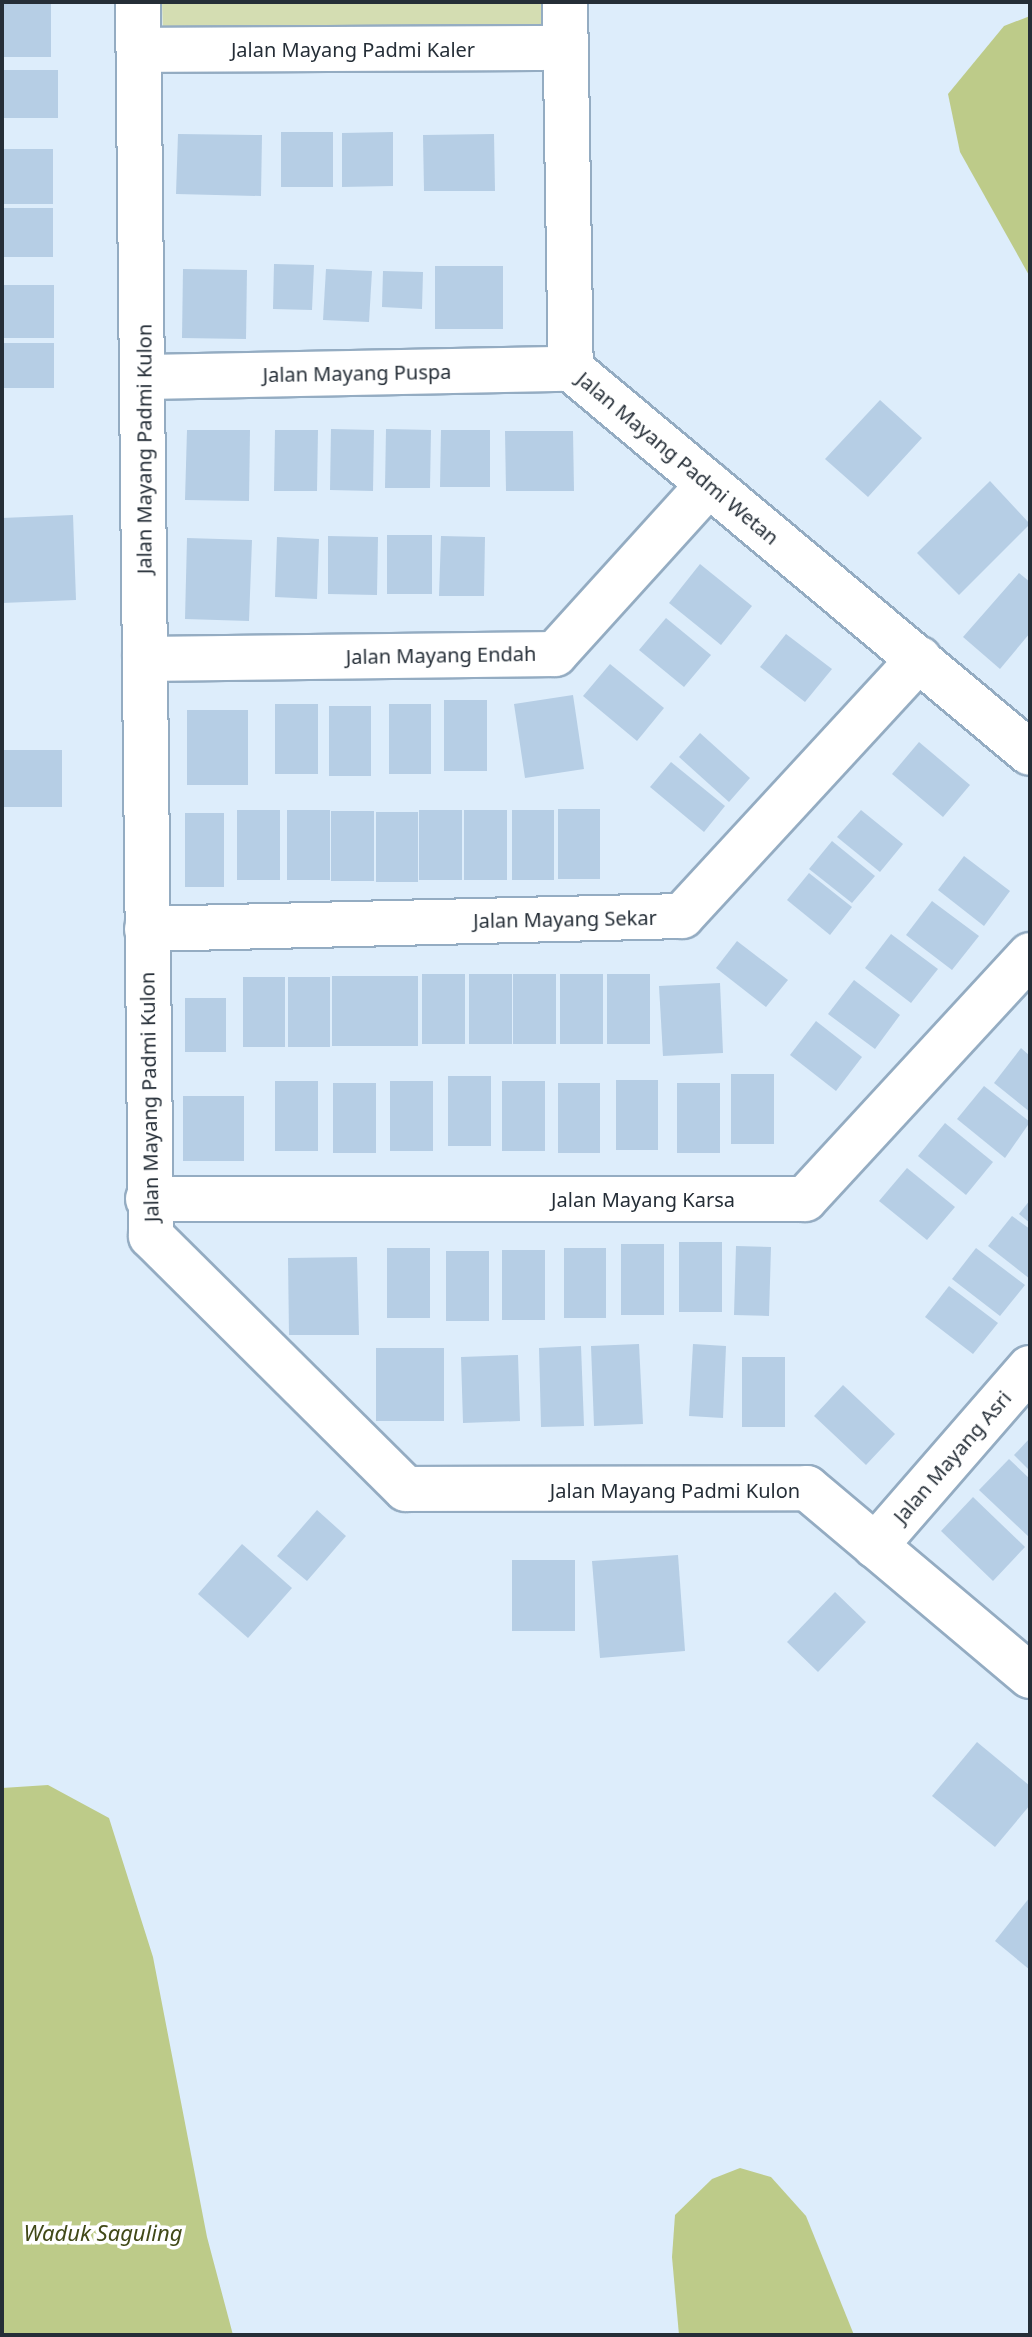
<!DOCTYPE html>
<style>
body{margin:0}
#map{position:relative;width:1032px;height:2337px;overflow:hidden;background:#ddedfb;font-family:"Noto Sans",sans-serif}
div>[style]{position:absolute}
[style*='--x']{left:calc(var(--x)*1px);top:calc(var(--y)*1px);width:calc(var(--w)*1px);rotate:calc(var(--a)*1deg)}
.green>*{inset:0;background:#d4ddb2}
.water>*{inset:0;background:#bdcb89}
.building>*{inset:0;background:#b6cee5}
.roads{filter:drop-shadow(2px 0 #94acc2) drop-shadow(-2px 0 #94acc2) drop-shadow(0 2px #94acc2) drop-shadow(0 -2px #94acc2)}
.minor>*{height:44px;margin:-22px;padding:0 22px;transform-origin:22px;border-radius:22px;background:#fff}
span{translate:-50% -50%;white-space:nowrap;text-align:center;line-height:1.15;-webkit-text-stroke:7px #fff;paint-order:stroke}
.street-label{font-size:20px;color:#252e37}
.water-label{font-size:22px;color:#414918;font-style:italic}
.frame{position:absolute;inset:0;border:4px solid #252e37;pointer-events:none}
</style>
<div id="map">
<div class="green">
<i style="clip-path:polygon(162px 2px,556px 2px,556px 24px,163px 33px)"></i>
</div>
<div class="water">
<i style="clip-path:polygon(1030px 16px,1030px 277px,960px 152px,948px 94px,1004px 26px)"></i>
<i style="clip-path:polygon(48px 1785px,109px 1818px,153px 1957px,207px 2237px,233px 2335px,2px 2335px,2px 1788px)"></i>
<i style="clip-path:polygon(740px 2168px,771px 2177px,806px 2216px,854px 2335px,679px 2335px,672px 2257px,675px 2215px,712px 2179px)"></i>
</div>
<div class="building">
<i style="clip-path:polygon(2px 2px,51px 2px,51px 57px,2px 57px)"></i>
<i style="clip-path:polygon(2px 70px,58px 70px,58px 118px,2px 118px)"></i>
<i style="clip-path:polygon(281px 132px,333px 132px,333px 187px,281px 187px)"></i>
<i style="clip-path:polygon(393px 132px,393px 186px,342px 187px,342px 133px)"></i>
<i style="clip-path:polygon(178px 134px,262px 135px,261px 196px,176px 194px)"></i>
<i style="clip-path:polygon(494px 134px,495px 191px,424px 191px,423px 135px)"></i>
<i style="clip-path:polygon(2px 149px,53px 149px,53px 204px,2px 204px)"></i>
<i style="clip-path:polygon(2px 208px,53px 208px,53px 257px,2px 257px)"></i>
<i style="clip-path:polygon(274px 264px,314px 265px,312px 310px,273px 309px)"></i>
<i style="clip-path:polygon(435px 266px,503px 266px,503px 329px,435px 329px)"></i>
<i style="clip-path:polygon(183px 269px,247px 270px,246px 339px,182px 338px)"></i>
<i style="clip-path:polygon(326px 269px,372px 271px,369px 322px,323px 320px)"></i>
<i style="clip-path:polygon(383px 271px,423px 272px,422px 309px,382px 307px)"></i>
<i style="clip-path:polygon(2px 285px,54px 285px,54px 338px,2px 338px)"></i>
<i style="clip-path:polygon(2px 343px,54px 343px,54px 388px,2px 388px)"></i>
<i style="clip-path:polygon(880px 400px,922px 438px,868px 497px,825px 459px)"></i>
<i style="clip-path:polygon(331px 429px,374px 430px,373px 491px,330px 490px)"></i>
<i style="clip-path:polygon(386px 429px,431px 430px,430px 488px,385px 488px)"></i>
<i style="clip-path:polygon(187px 430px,250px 430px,249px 501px,185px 500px)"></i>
<i style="clip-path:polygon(275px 430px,318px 430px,317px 491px,274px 491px)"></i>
<i style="clip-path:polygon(441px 430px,490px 430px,490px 487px,440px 487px)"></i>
<i style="clip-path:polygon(505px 431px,573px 431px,574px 491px,506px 491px)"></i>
<i style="clip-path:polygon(990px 481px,1030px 524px,959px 595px,917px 553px)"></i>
<i style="clip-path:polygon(73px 515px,76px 600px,2px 603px,2px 518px)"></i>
<i style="clip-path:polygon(387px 535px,432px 535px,432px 594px,387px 594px)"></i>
<i style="clip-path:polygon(328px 536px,378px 537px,377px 595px,328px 594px)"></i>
<i style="clip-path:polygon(441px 536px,485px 537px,484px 596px,439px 596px)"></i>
<i style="clip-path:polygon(277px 537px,319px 539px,317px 599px,275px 597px)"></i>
<i style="clip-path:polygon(187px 538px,252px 540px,249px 621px,185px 619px)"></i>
<i style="clip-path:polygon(700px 564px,752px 606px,721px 645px,669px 603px)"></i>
<i style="clip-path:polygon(1019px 573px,1030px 582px,1030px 633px,1000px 669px,963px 637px)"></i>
<i style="clip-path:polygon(666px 618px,711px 655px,684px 687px,639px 650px)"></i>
<i style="clip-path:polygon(786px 634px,832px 669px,805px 702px,760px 667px)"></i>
<i style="clip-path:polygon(610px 664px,664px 708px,637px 741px,583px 696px)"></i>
<i style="clip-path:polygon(573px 695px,584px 769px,525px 778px,514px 704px)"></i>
<i style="clip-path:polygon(444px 700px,487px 700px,487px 771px,444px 771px)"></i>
<i style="clip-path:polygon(275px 704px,318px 704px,318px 774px,275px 774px)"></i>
<i style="clip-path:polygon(389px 704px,431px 704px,431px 774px,389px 774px)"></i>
<i style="clip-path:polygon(329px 706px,371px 706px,371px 776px,329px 776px)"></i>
<i style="clip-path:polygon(187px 710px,248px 710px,248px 785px,187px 785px)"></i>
<i style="clip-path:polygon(700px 733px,750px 778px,729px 802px,679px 757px)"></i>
<i style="clip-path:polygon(919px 742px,970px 785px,943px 817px,892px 774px)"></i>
<i style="clip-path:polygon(2px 750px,62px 750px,62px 807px,2px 807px)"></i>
<i style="clip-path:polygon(671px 762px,725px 806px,704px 832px,650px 787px)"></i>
<i style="clip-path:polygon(558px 809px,600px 809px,600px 879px,558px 879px)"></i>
<i style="clip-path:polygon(237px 810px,280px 810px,280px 880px,237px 880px)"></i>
<i style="clip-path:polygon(287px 810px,330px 810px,330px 880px,287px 880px)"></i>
<i style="clip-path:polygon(419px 810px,462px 810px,462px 880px,419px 880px)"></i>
<i style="clip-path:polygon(464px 810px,507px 810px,507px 880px,464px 880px)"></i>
<i style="clip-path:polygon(512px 810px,554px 810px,554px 880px,512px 880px)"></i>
<i style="clip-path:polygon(861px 810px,903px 844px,880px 872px,837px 837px)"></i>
<i style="clip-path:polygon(331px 811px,374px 811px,374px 881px,331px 881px)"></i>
<i style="clip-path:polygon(376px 812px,418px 812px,418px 882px,376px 882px)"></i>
<i style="clip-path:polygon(185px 813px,224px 813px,224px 887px,185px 887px)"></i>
<i style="clip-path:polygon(832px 841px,875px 876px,852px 903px,809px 869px)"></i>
<i style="clip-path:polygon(964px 856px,1010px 891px,984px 926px,938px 890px)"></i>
<i style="clip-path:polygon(809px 873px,852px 907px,830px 935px,787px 900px)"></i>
<i style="clip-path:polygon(932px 901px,979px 936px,952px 970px,906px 935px)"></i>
<i style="clip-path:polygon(891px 934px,938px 969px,911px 1003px,865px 968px)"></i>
<i style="clip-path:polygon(737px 941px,788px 980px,766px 1007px,716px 968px)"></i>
<i style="clip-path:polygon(422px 974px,465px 974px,465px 1044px,422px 1044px)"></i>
<i style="clip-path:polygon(469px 974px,512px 974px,512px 1044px,469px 1044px)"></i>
<i style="clip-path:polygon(513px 974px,556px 974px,556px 1044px,513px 1044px)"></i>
<i style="clip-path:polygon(560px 974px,603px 974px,603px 1044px,560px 1044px)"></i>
<i style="clip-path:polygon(607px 974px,650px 974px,650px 1044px,607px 1044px)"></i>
<i style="clip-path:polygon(332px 976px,418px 976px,418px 1046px,332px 1046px)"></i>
<i style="clip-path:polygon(243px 977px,285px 977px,285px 1047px,243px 1047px)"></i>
<i style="clip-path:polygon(288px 977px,330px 977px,330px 1047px,288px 1047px)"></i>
<i style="clip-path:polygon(854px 980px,900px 1015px,875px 1049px,828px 1014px)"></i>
<i style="clip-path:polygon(720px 983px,723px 1053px,663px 1056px,659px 986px)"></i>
<i style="clip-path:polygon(185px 998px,226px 998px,226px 1052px,185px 1052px)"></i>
<i style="clip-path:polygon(816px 1021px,862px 1057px,836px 1091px,790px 1055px)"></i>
<i style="clip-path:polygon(1021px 1048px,1030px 1056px,1030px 1112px,994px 1083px)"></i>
<i style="clip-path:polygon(731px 1074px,774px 1074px,774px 1144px,731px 1144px)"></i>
<i style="clip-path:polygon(448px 1076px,491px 1076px,491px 1146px,448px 1146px)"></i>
<i style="clip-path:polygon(616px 1080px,658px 1080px,658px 1150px,616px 1150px)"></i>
<i style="clip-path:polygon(275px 1081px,318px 1081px,318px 1151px,275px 1151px)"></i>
<i style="clip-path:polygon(390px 1081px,433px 1081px,433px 1151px,390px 1151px)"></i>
<i style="clip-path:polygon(502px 1081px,545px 1081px,545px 1151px,502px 1151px)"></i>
<i style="clip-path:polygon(333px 1083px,376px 1083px,376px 1153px,333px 1153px)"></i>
<i style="clip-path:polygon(558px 1083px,600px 1083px,600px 1153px,558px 1153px)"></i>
<i style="clip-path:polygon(677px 1083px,720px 1083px,720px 1153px,677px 1153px)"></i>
<i style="clip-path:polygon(984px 1086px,1030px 1122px,1005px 1158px,957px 1119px)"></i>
<i style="clip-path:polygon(183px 1096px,244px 1096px,244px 1161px,183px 1161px)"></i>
<i style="clip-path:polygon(945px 1123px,993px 1162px,966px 1195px,918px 1156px)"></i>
<i style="clip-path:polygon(907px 1168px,955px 1207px,927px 1240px,879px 1201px)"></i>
<i style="clip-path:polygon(1030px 1200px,1030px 1223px,1019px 1214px)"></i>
<i style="clip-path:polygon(1012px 1216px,1030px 1229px,1030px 1279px,988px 1246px)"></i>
<i style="clip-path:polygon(679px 1242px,722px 1242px,722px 1312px,679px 1312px)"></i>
<i style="clip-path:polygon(621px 1244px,664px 1244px,664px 1315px,621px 1315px)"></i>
<i style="clip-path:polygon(736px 1246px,771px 1247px,769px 1316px,734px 1315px)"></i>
<i style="clip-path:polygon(387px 1248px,430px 1248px,430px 1318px,387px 1318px)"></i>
<i style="clip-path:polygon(564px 1248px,606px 1248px,606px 1318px,564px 1318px)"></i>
<i style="clip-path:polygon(976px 1248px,1025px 1285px,1000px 1316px,952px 1279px)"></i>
<i style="clip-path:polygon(502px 1250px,545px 1250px,545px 1320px,502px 1320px)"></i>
<i style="clip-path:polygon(446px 1251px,489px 1251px,489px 1321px,446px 1321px)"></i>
<i style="clip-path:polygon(357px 1257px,359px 1335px,289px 1335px,288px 1258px)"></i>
<i style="clip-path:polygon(949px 1286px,998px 1323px,973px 1354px,925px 1317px)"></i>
<i style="clip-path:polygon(639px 1344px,643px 1424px,594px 1426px,591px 1346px)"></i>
<i style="clip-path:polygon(693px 1344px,726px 1346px,723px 1418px,689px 1416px)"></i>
<i style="clip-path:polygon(581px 1346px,584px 1426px,541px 1427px,539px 1348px)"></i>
<i style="clip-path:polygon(376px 1348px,444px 1348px,444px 1421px,376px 1421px)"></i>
<i style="clip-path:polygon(518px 1355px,520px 1421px,463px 1423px,461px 1357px)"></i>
<i style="clip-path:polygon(742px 1357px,785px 1357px,785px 1427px,742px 1427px)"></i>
<i style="clip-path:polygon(843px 1385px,895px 1434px,866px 1465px,814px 1416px)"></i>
<i style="clip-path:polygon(1030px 1438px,1030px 1471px,1014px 1455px)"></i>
<i style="clip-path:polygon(1009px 1459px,1030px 1479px,1030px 1538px,979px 1490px)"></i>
<i style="clip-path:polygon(973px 1497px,1025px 1547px,993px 1581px,941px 1531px)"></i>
<i style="clip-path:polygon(317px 1510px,346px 1536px,307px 1581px,277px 1556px)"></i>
<i style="clip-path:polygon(242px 1544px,292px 1588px,248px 1638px,198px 1594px)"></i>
<i style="clip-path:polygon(678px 1555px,685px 1651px,600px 1658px,592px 1561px)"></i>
<i style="clip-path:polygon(512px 1560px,575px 1560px,575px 1631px,512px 1631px)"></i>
<i style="clip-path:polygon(835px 1592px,866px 1622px,818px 1672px,787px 1642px)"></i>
<i style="clip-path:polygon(977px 1742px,1030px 1786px,1030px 1805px,995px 1847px,932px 1796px)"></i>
<i style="clip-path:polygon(1030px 1897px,1030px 1970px,995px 1941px)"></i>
</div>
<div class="roads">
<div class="minor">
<i style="--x:138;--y:2;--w:1234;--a:89.4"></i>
<i style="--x:151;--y:1236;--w:359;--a:44.8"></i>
<i style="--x:406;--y:1489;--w:401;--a:-0.1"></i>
<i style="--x:807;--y:1488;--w:292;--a:40.1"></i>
<i style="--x:565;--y:2;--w:367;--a:89.1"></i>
<i style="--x:571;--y:369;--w:598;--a:39.92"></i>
<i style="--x:141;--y:50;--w:425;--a:-0.3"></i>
<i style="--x:143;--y:377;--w:428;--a:-1.1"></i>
<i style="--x:145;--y:659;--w:410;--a:-0.7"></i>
<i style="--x:555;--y:654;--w:229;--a:-47.8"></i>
<i style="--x:147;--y:929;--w:535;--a:-1.39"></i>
<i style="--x:682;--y:916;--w:350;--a:-47.3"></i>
<i style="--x:148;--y:1199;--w:657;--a:0"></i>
<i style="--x:805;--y:1199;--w:332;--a:-47.3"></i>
<i style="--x:875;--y:1546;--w:236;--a:-49"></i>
</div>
</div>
<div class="street-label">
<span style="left:353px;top:49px">Jalan Mayang Padmi Kaler</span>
<span style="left:357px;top:373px;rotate:-1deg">Jalan Mayang Puspa</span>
<span style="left:144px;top:449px;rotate:-90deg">Jalan Mayang Padmi Kulon</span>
<span style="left:678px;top:458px;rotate:40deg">Jalan Mayang Padmi Wetan</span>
<span style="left:441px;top:655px;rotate:-1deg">Jalan Mayang Endah</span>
<span style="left:565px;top:919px;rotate:-1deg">Jalan Mayang Sekar</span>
<span style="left:149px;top:1097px;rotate:-91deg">Jalan Mayang Padmi Kulon</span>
<span style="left:643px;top:1199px">Jalan Mayang Karsa</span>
<span style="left:952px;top:1457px;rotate:-49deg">Jalan Mayang Asri</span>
<span style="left:675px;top:1490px">Jalan Mayang Padmi Kulon</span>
</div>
<div class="water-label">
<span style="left:103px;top:2233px">Waduk Saguling</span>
</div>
<div class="frame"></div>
</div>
